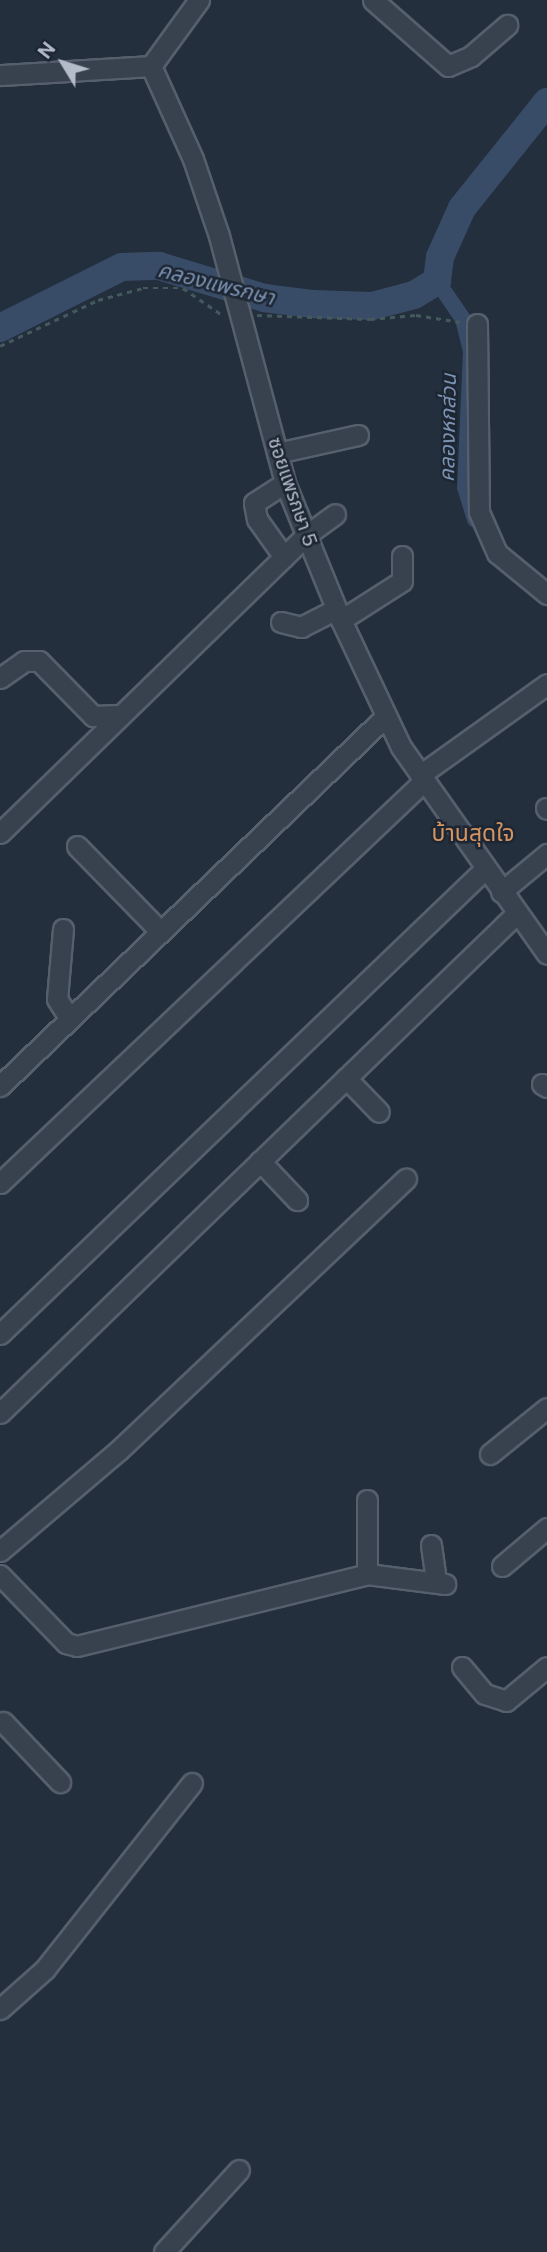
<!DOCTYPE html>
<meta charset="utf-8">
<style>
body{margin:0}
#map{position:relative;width:547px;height:2252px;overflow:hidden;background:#242f3e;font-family:"Public Sans","Noto Sans Thai",sans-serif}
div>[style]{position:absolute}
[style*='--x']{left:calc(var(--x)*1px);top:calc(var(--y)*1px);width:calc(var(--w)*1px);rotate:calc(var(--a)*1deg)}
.canal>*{height:16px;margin:-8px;padding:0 8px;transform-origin:8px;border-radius:8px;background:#394c67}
.river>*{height:28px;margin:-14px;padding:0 14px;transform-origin:14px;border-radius:14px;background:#394c67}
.path>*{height:2.5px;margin-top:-1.25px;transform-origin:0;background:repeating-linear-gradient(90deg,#44595c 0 5px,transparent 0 10px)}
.roads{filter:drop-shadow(2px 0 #565f6c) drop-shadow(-2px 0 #565f6c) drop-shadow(0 2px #565f6c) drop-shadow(0 -2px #565f6c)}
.minor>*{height:19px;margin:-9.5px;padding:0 9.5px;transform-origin:9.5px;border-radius:9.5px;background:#38414e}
span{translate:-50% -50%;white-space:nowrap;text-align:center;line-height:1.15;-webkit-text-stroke:5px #1d2633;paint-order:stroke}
.street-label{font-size:19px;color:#b4bcc9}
.water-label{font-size:21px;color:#7c92b1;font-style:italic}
.quarter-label{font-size:23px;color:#d59563}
.north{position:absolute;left:28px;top:28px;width:70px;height:70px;-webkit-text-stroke:5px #1d2633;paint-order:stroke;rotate:308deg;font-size:19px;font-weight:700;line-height:28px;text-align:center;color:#b4bcc9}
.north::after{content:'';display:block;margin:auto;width:24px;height:32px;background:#b4bcc9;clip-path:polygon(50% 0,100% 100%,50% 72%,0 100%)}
</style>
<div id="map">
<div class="canal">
<i style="--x:437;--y:281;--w:46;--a:55.6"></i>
<i style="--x:463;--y:319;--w:34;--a:76"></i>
<i style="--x:471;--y:352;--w:135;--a:92.5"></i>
<i style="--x:465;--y:487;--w:34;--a:73"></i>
</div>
<div class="river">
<i style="--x:0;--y:328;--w:136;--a:-26.6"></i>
<i style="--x:122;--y:267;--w:37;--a:-2"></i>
<i style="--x:159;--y:266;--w:110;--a:16.9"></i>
<i style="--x:264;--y:298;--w:48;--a:7.1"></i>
<i style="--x:312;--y:304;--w:60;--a:1.9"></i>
<i style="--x:372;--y:306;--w:43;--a:-14.7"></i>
<i style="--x:414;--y:295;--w:27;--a:-31"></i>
<i style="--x:437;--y:281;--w:24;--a:-83"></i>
<i style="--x:440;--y:257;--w:54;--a:-65.8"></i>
<i style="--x:462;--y:208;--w:136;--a:-51.3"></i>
</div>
<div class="path">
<i style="--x:257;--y:315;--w:113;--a:2"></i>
<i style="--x:370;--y:319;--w:46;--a:-5"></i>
<i style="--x:416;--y:315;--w:45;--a:9"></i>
<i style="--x:0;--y:346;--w:108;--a:-25.1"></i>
<i style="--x:98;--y:300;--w:47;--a:-14.9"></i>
<i style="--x:143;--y:288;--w:40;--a:0"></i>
<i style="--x:183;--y:288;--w:46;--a:34.4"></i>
</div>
<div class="roads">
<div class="minor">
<i style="--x:373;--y:0;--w:100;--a:41.3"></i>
<i style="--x:448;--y:66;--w:25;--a:-23"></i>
<i style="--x:471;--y:56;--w:48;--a:-40.7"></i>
<i style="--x:151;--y:66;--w:102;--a:65.7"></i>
<i style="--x:193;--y:159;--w:81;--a:71.3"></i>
<i style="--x:219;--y:236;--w:256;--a:75"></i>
<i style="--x:285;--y:483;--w:148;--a:67.8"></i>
<i style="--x:341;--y:620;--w:140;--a:64.7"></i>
<i style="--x:401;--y:747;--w:253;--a:54.8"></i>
<i style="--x:151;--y:66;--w:82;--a:-54"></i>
<i style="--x:0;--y:75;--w:151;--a:-3.4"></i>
<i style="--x:477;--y:324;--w:188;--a:89.4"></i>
<i style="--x:479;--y:512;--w:45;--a:66.3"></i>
<i style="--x:497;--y:553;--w:65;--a:39.4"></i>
<i style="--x:277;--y:453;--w:83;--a:-12.5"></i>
<i style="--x:284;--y:557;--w:47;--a:-125.4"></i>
<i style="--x:257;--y:519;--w:16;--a:-101"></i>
<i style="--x:254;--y:503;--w:37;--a:-33"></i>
<i style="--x:341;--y:620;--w:72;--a:-32.6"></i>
<i style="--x:402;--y:581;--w:25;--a:-90"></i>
<i style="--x:281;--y:622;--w:21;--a:14"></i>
<i style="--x:301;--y:627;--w:39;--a:-27"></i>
<i style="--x:0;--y:678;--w:29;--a:-35"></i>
<i style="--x:24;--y:661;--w:15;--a:0"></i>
<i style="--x:39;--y:661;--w:77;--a:45.5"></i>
<i style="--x:93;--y:716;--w:26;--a:-2"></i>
<i style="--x:420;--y:775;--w:156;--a:-35.6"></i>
<i style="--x:546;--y:808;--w:1;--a:45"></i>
<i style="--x:0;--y:833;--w:426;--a:-44.2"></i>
<i style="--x:305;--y:536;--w:37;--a:-36"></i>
<i style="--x:77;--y:846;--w:120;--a:45.7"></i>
<i style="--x:501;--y:892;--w:60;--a:-39.6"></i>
<i style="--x:63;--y:929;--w:70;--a:94.9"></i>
<i style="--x:57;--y:999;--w:24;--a:57"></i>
<i style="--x:346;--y:1078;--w:47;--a:45.9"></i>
<i style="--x:542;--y:1084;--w:6;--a:31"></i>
<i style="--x:0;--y:1086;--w:532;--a:-43.78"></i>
<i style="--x:260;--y:1161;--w:54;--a:46.5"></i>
<i style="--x:0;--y:1183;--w:584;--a:-43.47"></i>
<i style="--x:0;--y:1334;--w:672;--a:-43.79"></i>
<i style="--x:0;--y:1413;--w:718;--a:-44.04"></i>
<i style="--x:490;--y:1454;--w:73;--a:-38.9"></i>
<i style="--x:367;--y:1500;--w:74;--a:90"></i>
<i style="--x:431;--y:1545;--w:37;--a:82"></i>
<i style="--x:0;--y:1551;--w:156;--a:-40.3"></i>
<i style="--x:119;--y:1450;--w:395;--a:-43.4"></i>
<i style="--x:502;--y:1566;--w:59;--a:-40.2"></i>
<i style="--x:0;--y:1575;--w:95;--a:45.9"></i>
<i style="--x:66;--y:1643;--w:11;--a:15"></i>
<i style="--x:77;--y:1646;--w:299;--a:-13.9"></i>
<i style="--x:367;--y:1574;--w:79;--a:7.3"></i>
<i style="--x:462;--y:1667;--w:35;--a:50"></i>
<i style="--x:485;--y:1694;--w:22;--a:18"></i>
<i style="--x:506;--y:1701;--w:53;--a:-39.7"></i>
<i style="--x:3;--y:1722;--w:83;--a:46.5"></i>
<i style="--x:0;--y:2009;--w:60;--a:-41.6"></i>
<i style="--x:45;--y:1969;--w:237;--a:-51.7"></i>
<i style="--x:164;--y:2252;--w:111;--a:-47.6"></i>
</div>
</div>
<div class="street-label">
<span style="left:292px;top:492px;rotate:71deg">ซอยแพรกษา 5</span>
</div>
<div class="water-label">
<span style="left:216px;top:284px;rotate:14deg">คลองแพรกษา</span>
<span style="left:448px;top:428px;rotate:-89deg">คลองหกส่วน</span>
</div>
<div class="quarter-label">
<span style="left:473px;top:833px">บ้านสุดใจ</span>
</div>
<div class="north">N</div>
</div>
